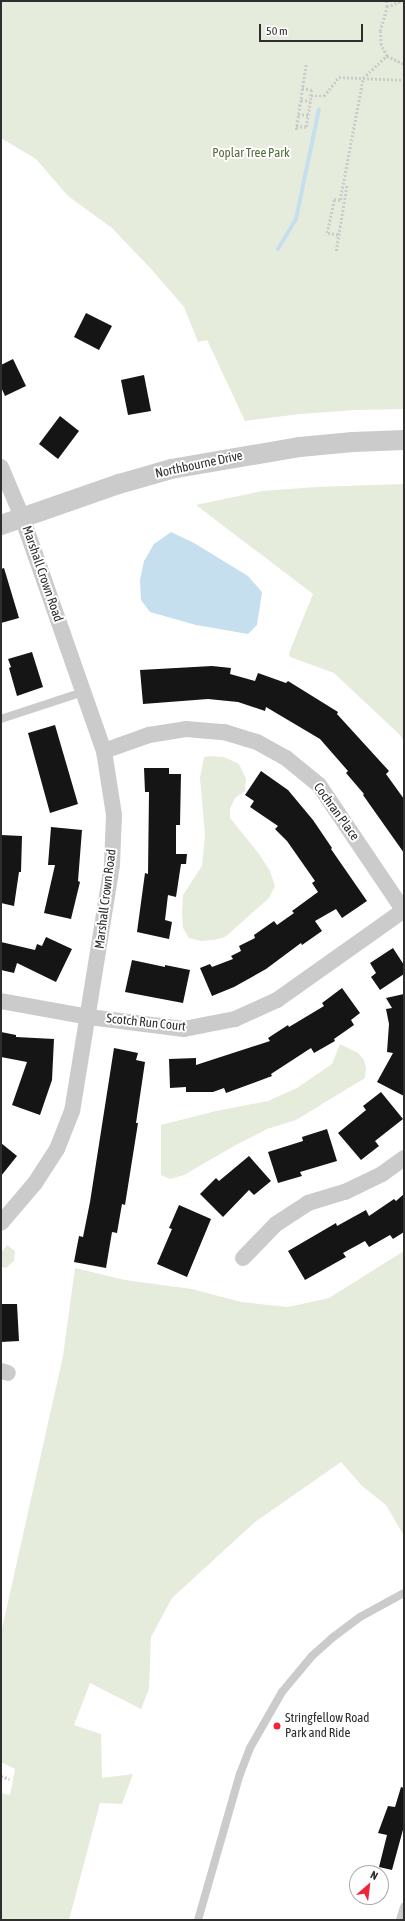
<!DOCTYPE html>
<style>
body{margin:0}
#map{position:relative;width:405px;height:1921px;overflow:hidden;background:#fff;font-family:"Asap Condensed",sans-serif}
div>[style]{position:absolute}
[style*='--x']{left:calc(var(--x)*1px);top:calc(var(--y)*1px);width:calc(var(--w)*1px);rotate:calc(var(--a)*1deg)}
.green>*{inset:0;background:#e5ecdb}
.water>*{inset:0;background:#c6dfee}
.stream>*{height:4px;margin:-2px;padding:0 2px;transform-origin:2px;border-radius:2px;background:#c6dfee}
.building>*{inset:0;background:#151515}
.path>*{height:2.5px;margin-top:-1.25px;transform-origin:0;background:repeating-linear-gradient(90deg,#cbcbcb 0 2px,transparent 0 4px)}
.service>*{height:8px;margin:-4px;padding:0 4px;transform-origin:4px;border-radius:4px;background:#cbcbcb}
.minor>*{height:16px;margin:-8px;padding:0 8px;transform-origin:8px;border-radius:8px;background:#cbcbcb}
.tertiary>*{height:20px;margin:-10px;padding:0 10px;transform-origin:10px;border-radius:10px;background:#cbcbcb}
.dots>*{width:11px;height:11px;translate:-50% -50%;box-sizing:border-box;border:2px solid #fff;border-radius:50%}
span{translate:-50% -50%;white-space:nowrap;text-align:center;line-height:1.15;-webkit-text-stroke:4px #fff;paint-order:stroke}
.park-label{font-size:13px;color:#526d39}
.street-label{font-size:13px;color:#2e2e2e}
.poi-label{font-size:13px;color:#2e2e2e}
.left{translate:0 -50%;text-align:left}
.frame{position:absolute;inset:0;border:2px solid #2e2e2e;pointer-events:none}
.north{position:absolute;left:349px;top:1865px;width:40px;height:40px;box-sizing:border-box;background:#fff;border:1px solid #ababab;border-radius:50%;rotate:28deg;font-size:11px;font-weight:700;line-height:16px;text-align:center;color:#2e2e2e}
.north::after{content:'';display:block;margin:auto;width:14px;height:18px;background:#f02638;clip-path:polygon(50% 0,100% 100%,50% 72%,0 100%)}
.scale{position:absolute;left:259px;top:24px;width:104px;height:18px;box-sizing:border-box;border:2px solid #2e2e2e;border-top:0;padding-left:5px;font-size:12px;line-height:14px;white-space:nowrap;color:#2e2e2e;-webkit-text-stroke:3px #fff;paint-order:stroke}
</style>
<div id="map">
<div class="green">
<i style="clip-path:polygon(1px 1px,404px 1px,404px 409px,355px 410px,300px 414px,245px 421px,207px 340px,198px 342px,184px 307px,152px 270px,112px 228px,68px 196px,36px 159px,1px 138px)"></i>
<i style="clip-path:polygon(404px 484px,404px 742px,400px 735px,334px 673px,290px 657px,289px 653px,313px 594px,196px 505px,262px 491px,317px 487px)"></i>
<i style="clip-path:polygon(210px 756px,224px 757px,239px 764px,246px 779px,245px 791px,235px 798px,230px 809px,230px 818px,259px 854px,270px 871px,275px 886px,269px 898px,225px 937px,214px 940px,201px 941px,189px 938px,183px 928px,182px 913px,183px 895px,202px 866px,205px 835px,200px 778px,204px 757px)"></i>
<i style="clip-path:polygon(340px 1044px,358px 1053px,364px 1060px,366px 1068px,365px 1078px,296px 1120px,267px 1129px,234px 1146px,184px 1175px,170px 1179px,161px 1175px,161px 1125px,216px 1111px,268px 1101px,297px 1088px,332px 1064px)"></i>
<i style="clip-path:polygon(7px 1245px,15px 1251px,14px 1261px,6px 1268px,1px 1267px,1px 1253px)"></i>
<i style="clip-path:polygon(404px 1251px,404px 1536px,386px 1505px,362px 1486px,341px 1462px,255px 1522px,172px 1598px,151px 1637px,149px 1689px,141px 1709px,90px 1683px,74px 1725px,101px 1734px,102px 1778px,133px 1774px,122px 1804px,100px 1803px,69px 1920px,1px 1920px,1px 1793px,10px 1795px,15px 1769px,1px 1762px,1px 1633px,63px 1356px,75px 1268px,125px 1280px,192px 1289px,241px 1302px,288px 1307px,329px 1298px)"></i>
</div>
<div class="water">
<i style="clip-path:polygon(171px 532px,194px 543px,248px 576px,262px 592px,257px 625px,248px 634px,196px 625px,150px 612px,141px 600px,140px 580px,144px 561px,154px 544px)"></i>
</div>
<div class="stream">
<i style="--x:278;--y:249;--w:35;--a:-59"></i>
<i style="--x:296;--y:219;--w:112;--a:-78.2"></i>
</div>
<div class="building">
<i style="clip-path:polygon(86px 313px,112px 326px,99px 350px,74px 337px)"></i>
<i style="clip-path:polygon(13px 359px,26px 386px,5px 396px,1px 387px,1px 365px)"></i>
<i style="clip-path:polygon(144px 375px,151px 411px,128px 415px,121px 380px)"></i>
<i style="clip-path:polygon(60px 416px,79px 431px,58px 459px,39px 444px)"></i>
<i style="clip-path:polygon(4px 568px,19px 618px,1px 623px,1px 569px)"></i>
<i style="clip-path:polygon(32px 652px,43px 687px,17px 696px,9px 668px,11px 667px,8px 659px)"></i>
<i style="clip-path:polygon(212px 666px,231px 668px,230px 674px,255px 681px,258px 673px,286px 683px,288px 681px,338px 712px,337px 714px,389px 771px,386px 774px,404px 799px,404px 853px,363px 795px,364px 794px,346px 773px,348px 771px,320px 739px,266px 707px,265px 711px,238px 702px,208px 699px,143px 704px,140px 670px)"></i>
<i style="clip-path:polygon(55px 725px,78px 804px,50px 813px,28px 733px)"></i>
<i style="clip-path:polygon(144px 768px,169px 768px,169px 774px,181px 774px,180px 825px,176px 825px,176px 854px,187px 854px,186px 864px,181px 864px,176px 897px,168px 895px,165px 920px,172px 922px,169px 939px,137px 932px,145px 873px,148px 874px,149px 792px,145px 792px)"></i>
<i style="clip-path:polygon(261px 771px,288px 790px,313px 820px,332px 848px,331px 849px,367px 901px,342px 918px,336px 909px,315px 921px,322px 931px,302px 945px,301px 943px,266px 969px,234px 987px,212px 996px,200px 968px,210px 964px,212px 967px,233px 959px,231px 956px,241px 951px,239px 946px,255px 938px,254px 935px,274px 921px,277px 925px,294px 913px,292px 911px,318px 892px,312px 883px,315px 881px,287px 841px,275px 829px,278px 826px,250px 807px,254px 801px,245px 795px)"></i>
<i style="clip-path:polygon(51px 827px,82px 830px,78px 881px,80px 882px,71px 919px,44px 913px,55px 865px,48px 865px)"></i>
<i style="clip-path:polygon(1px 835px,22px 836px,21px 872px,19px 872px,14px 906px,1px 903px)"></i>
<i style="clip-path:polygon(46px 937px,72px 949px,56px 982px,17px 963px,14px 973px,1px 970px,1px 942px,35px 950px,37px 944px,42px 946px)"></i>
<i style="clip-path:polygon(393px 948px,404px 965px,404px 974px,380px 990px,371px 977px,376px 973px,370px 963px)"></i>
<i style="clip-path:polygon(132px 960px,165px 967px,165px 965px,190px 970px,183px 1003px,125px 992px)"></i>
<i style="clip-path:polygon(342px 988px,360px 1013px,351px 1020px,354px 1025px,334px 1039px,335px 1041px,314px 1053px,311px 1048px,271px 1074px,272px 1076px,226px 1093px,224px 1088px,213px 1092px,186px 1092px,186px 1087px,170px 1088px,169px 1059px,196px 1058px,196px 1065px,270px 1041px,268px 1038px,288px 1025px,289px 1027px,324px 1006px,322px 1003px)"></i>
<i style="clip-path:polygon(404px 994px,404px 1096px,377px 1082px,393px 1053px,387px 1052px,389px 1024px,386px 1009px,392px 1008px,386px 998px)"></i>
<i style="clip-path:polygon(1px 1032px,16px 1035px,16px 1037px,54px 1039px,52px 1080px,40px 1115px,12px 1105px,27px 1062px,1px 1057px)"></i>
<i style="clip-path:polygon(114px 1048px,138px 1053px,136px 1060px,145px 1062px,136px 1123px,138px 1123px,125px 1205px,122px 1204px,117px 1233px,112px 1232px,106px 1268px,74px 1262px,79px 1236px,83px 1237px,90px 1202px)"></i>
<i style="clip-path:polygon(381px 1092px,403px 1119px,375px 1141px,379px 1146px,361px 1160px,338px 1133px,366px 1110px,363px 1106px)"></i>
<i style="clip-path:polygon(327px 1129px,337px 1161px,300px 1172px,302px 1176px,278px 1183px,268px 1152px,303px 1141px,302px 1137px)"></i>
<i style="clip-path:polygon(1px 1143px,17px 1156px,1px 1176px)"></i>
<i style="clip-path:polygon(249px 1156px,271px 1181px,254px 1195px,249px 1190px,223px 1217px,200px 1194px,216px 1178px,219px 1181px)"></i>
<i style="clip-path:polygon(404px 1194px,404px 1232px,393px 1239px,390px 1235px,369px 1247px,365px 1241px,343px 1253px,346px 1257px,305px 1280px,288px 1251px,336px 1223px,337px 1226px,366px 1210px,369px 1216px,394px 1199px,396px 1201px)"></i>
<i style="clip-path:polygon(179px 1205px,211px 1219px,187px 1277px,157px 1264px,172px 1229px,169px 1228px)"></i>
<i style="clip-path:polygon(1px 1304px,17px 1304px,19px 1341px,1px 1342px)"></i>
<i style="clip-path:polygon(401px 1787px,404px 1788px,404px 1826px,392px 1870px,379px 1867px,387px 1835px,378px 1833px,388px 1806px,395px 1807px)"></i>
</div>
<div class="path">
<i style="--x:387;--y:7;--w:13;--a:-23"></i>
<i style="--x:399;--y:2;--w:5;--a:0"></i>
<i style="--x:387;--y:56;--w:19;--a:25"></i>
<i style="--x:302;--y:88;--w:10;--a:11"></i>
<i style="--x:312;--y:90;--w:6;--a:99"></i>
<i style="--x:301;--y:100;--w:9;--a:6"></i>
<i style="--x:298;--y:114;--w:10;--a:6"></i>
<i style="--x:296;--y:126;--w:10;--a:6"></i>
<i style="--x:306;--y:127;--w:31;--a:-81"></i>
<i style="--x:311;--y:96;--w:13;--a:0"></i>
<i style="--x:324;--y:96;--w:24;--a:-52"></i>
<i style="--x:339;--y:77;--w:65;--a:2.6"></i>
<i style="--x:296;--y:130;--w:67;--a:-81.4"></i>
<i style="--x:338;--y:235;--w:11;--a:-170"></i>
<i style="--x:327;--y:233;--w:35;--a:-78"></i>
<i style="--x:334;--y:199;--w:6;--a:9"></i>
<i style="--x:340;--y:200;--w:124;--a:-79.3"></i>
<i style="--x:363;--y:78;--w:33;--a:-43"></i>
<i style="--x:387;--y:56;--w:13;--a:-119"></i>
<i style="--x:381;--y:45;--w:14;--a:-94"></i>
<i style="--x:380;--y:31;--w:25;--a:-74"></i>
<i style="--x:387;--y:7;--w:6;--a:-99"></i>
<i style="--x:336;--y:251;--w:68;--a:-80.7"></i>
<i style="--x:1;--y:1776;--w:9;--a:18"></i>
</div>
<div class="service">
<i style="--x:1;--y:719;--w:86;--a:-18.2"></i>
<i style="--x:198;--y:1920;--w:152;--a:-74"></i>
<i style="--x:240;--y:1774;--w:28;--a:-69"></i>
<i style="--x:250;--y:1748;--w:64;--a:-60.3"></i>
<i style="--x:282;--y:1692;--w:47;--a:-50.2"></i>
<i style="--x:312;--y:1656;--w:27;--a:-42"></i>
<i style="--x:332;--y:1638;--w:35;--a:-37"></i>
<i style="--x:360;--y:1617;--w:50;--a:-28.6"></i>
<i style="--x:400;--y:1920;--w:14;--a:-73"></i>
</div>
<div class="minor">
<i style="--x:1;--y:467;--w:54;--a:67.2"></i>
<i style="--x:22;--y:517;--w:248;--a:70.7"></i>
<i style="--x:104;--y:751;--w:65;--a:81.1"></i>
<i style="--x:114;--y:815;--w:50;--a:92.3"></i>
<i style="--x:112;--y:865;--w:249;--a:99.2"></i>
<i style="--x:72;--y:1111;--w:41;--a:111.5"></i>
<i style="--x:57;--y:1149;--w:40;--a:122.9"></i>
<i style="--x:35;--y:1183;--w:52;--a:130.4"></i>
<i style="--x:104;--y:751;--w:48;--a:-19.6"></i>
<i style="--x:149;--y:735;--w:37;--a:-9"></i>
<i style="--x:186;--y:729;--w:38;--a:5"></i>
<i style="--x:224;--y:732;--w:34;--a:17"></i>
<i style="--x:257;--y:742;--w:33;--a:29"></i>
<i style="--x:286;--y:758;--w:43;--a:39.3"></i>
<i style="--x:319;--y:785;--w:152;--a:56"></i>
<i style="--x:1;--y:1001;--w:89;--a:10.3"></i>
<i style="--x:89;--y:1017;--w:96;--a:7.2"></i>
<i style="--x:184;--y:1029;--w:52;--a:-11.1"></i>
<i style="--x:235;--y:1019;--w:46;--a:-24.3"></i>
<i style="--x:277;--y:1000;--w:156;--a:-35.3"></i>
<i style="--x:243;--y:1258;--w:47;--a:-45.9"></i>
<i style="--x:276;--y:1224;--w:38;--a:-33"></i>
<i style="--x:308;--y:1203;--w:39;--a:-17"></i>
<i style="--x:345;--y:1192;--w:41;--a:-25.9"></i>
<i style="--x:382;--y:1174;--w:27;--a:-36"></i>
<i style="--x:1;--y:1371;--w:7;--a:16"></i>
</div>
<div class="tertiary">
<i style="--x:1;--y:525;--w:125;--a:-19.2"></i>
<i style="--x:119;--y:484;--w:54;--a:-16.1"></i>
<i style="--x:171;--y:469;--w:131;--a:-9.7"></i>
<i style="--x:300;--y:447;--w:53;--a:-5.4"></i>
<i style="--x:353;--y:442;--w:51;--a:-2.2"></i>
</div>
<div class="dots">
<i style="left:277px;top:1726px;background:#f02638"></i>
</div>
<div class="park-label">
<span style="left:251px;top:153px">Poplar Tree Park</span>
</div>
<div class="street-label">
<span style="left:199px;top:465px;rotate:-12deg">Northbourne Drive</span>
<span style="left:42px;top:574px;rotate:71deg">Marshall Crown Road</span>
<span style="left:336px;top:812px;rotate:54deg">Cochran Place</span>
<span style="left:106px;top:899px;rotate:-83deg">Marshall Crown Road</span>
<span style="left:146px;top:1023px;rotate:6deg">Scotch Run Court</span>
</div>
<div class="poi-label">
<span class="left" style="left:285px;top:1726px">Stringfellow Road<br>Park and Ride</span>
</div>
<div class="frame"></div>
<div class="north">N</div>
<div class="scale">50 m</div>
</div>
